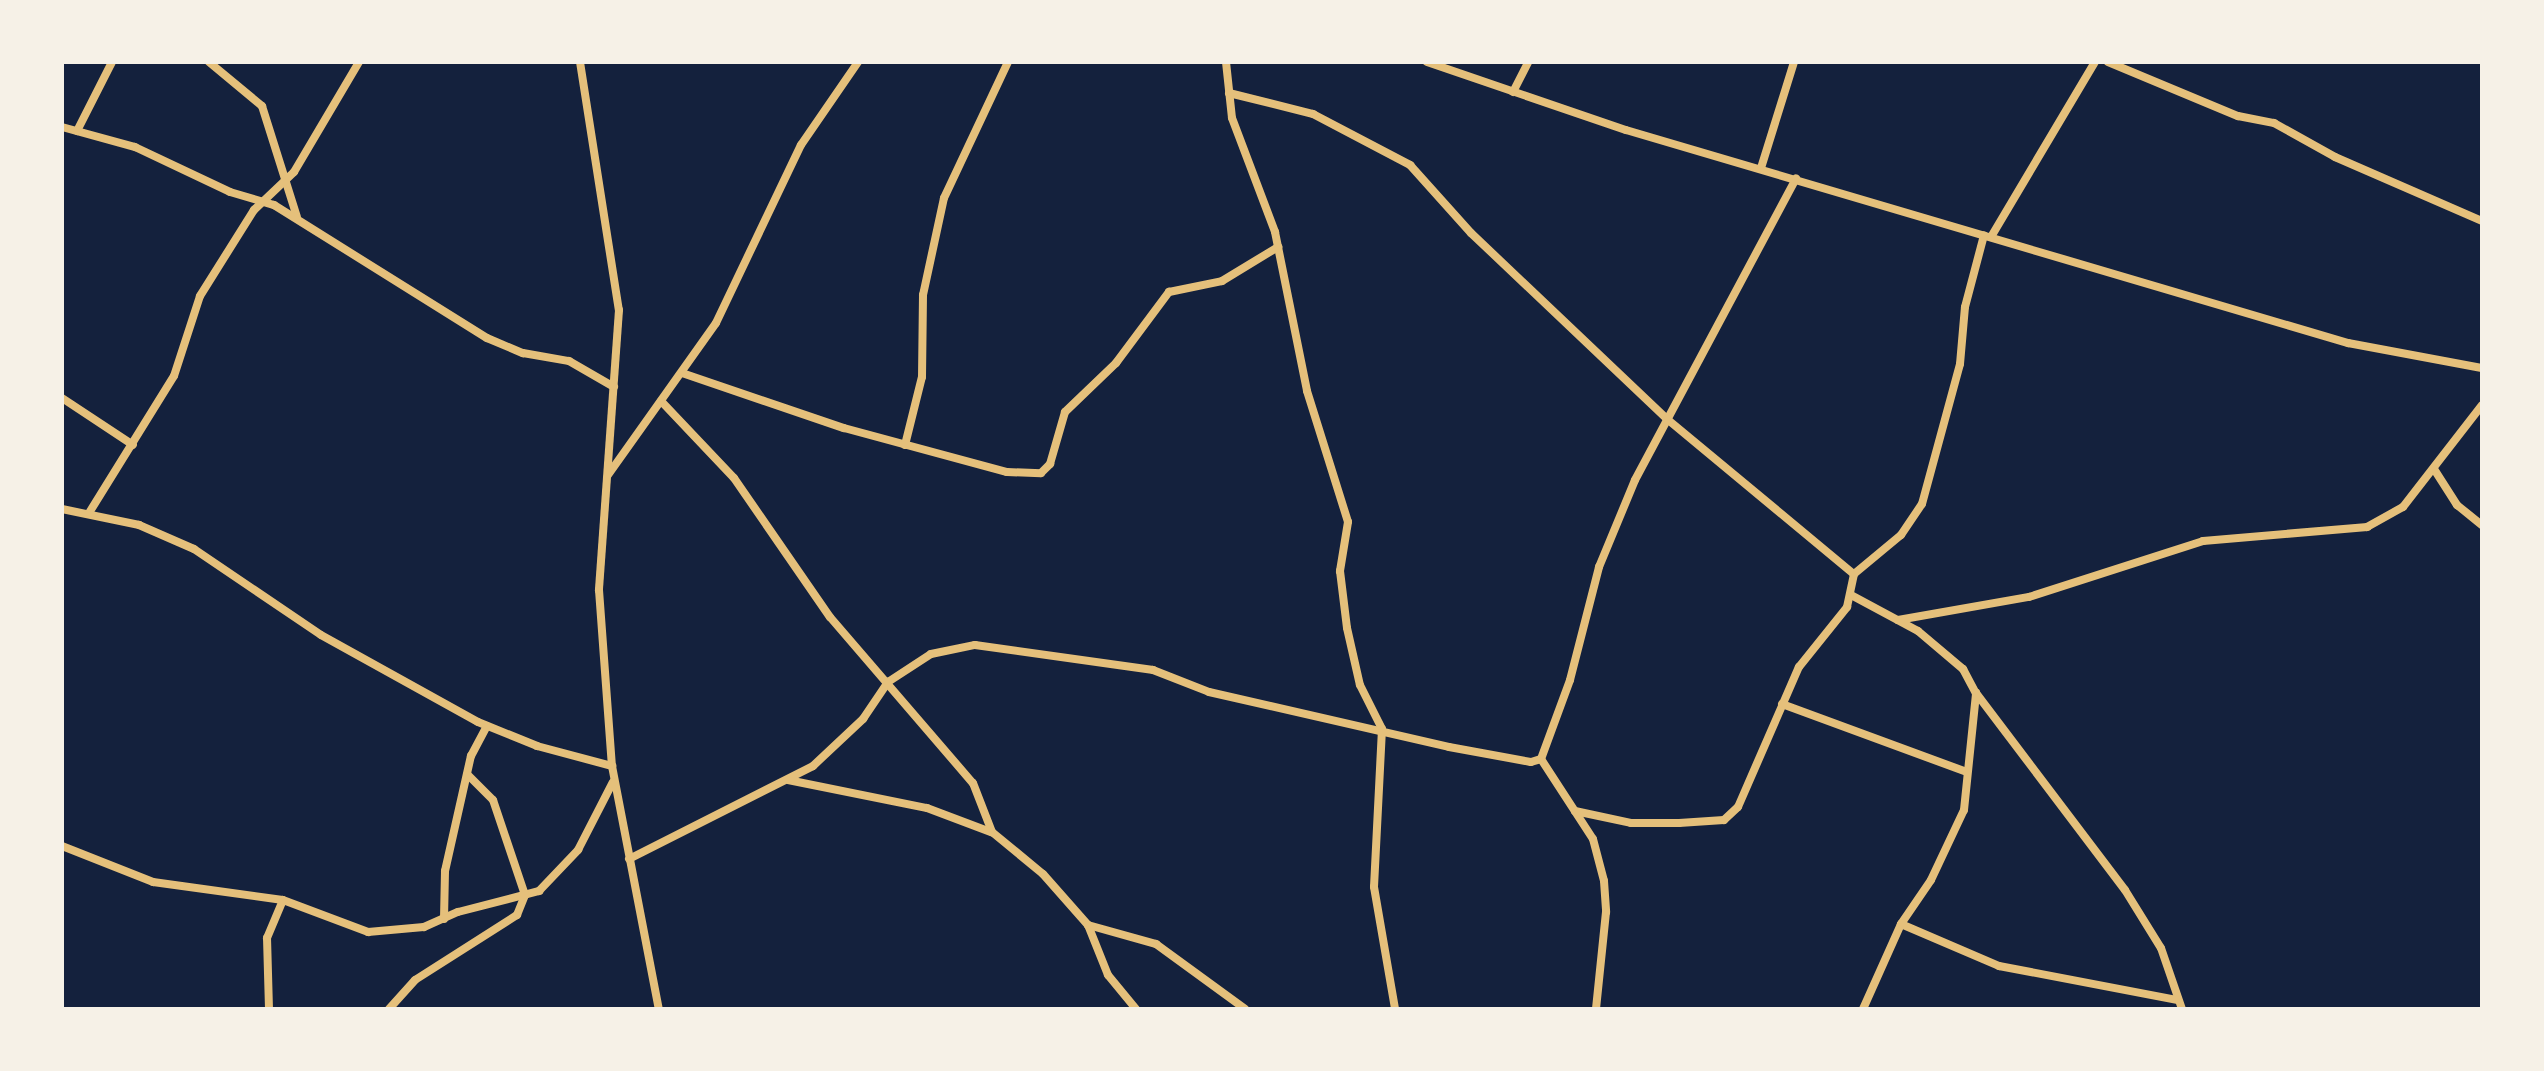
<!DOCTYPE html>
<style>
body{margin:0}
#map{position:relative;width:2544px;height:1071px;overflow:hidden;background:#14213d;font-family:Mulish,sans-serif}
div>[style]{position:absolute}
[style*='--x']{left:calc(var(--x)*1px);top:calc(var(--y)*1px);width:calc(var(--w)*1px);rotate:calc(var(--a)*1deg)}
.minor>*{height:8px;margin:-4px;padding:0 4px;transform-origin:4px;border-radius:4px;background:#e5c07b}
span{translate:-50% -50%;white-space:nowrap;text-align:center;line-height:1.15;-webkit-text-stroke:8px #f6f1e7;paint-order:stroke}
.frame{position:absolute;inset:0;border:64px solid #f6f1e7;pointer-events:none}
</style>
<div id="map">
<div class="minor">
<i style="--x:209;--y:62;--w:69;--a:39.7"></i>
<i style="--x:262;--y:106;--w:116;--a:72.5"></i>
<i style="--x:580;--y:62;--w:251;--a:81.1"></i>
<i style="--x:619;--y:310;--w:281;--a:94.1"></i>
<i style="--x:599;--y:590;--w:176;--a:85.8"></i>
<i style="--x:612;--y:766;--w:248;--a:79.1"></i>
<i style="--x:1226;--y:62;--w:56;--a:83.9"></i>
<i style="--x:1232;--y:118;--w:122;--a:69.3"></i>
<i style="--x:1275;--y:232;--w:162;--a:78.6"></i>
<i style="--x:1307;--y:391;--w:137;--a:72.6"></i>
<i style="--x:1348;--y:522;--w:50;--a:99.3"></i>
<i style="--x:1340;--y:571;--w:57;--a:83"></i>
<i style="--x:1347;--y:628;--w:58;--a:77.2"></i>
<i style="--x:1360;--y:685;--w:49;--a:63.4"></i>
<i style="--x:1382;--y:729;--w:158;--a:92.9"></i>
<i style="--x:1374;--y:887;--w:124;--a:80.2"></i>
<i style="--x:1427;--y:62;--w:210;--a:18.9"></i>
<i style="--x:1626;--y:130;--w:753;--a:16.44"></i>
<i style="--x:2348;--y:343;--w:136;--a:10.6"></i>
<i style="--x:2108;--y:62;--w:141;--a:22.6"></i>
<i style="--x:2238;--y:116;--w:37;--a:11"></i>
<i style="--x:2274;--y:123;--w:70;--a:29.1"></i>
<i style="--x:2335;--y:157;--w:160;--a:23.5"></i>
<i style="--x:1513;--y:92;--w:34;--a:-63"></i>
<i style="--x:1229;--y:93;--w:87;--a:14"></i>
<i style="--x:1313;--y:114;--w:110;--a:27.7"></i>
<i style="--x:1410;--y:165;--w:91;--a:48.1"></i>
<i style="--x:1471;--y:233;--w:270;--a:43.5"></i>
<i style="--x:1667;--y:419;--w:243;--a:39.7"></i>
<i style="--x:62;--y:127;--w:76;--a:15.3"></i>
<i style="--x:135;--y:147;--w:105;--a:25.3"></i>
<i style="--x:230;--y:192;--w:46;--a:16.5"></i>
<i style="--x:274;--y:205;--w:251;--a:32"></i>
<i style="--x:487;--y:338;--w:39;--a:23"></i>
<i style="--x:523;--y:353;--w:47;--a:9.9"></i>
<i style="--x:569;--y:361;--w:52;--a:30"></i>
<i style="--x:77;--y:131;--w:77;--a:-63.1"></i>
<i style="--x:1761;--y:168;--w:111;--a:-72.7"></i>
<i style="--x:1991;--y:237;--w:204;--a:-59.3"></i>
<i style="--x:682;--y:373;--w:171;--a:18.8"></i>
<i style="--x:844;--y:428;--w:169;--a:15.1"></i>
<i style="--x:1007;--y:472;--w:34;--a:2"></i>
<i style="--x:1041;--y:473;--w:13;--a:-45"></i>
<i style="--x:1050;--y:464;--w:54;--a:-73.9"></i>
<i style="--x:1065;--y:412;--w:71;--a:-43.9"></i>
<i style="--x:1116;--y:363;--w:89;--a:-53.3"></i>
<i style="--x:1169;--y:292;--w:54;--a:-11.7"></i>
<i style="--x:1222;--y:281;--w:66;--a:-31.3"></i>
<i style="--x:62;--y:398;--w:85;--a:33.5"></i>
<i style="--x:661;--y:401;--w:106;--a:46.5"></i>
<i style="--x:734;--y:478;--w:169;--a:55.4"></i>
<i style="--x:830;--y:617;--w:219;--a:49.3"></i>
<i style="--x:973;--y:783;--w:53;--a:68.8"></i>
<i style="--x:992;--y:832;--w:66;--a:39.5"></i>
<i style="--x:1043;--y:874;--w:68;--a:48.6"></i>
<i style="--x:1088;--y:925;--w:54;--a:68.2"></i>
<i style="--x:1108;--y:975;--w:44;--a:50.5"></i>
<i style="--x:905;--y:445;--w:70;--a:-76"></i>
<i style="--x:922;--y:377;--w:82;--a:-89.3"></i>
<i style="--x:923;--y:295;--w:99;--a:-77.8"></i>
<i style="--x:944;--y:198;--w:150;--a:-64.8"></i>
<i style="--x:2434;--y:469;--w:43;--a:57.4"></i>
<i style="--x:2457;--y:505;--w:32;--a:39"></i>
<i style="--x:608;--y:475;--w:186;--a:-54.6"></i>
<i style="--x:716;--y:323;--w:197;--a:-64.5"></i>
<i style="--x:801;--y:145;--w:101;--a:-55.5"></i>
<i style="--x:62;--y:509;--w:79;--a:11.7"></i>
<i style="--x:139;--y:525;--w:60;--a:23.6"></i>
<i style="--x:194;--y:549;--w:153;--a:34.1"></i>
<i style="--x:321;--y:635;--w:179;--a:29"></i>
<i style="--x:478;--y:722;--w:64;--a:22.1"></i>
<i style="--x:537;--y:746;--w:78;--a:14.9"></i>
<i style="--x:89;--y:513;--w:161;--a:-58.2"></i>
<i style="--x:174;--y:376;--w:84;--a:-72"></i>
<i style="--x:200;--y:296;--w:102;--a:-57.9"></i>
<i style="--x:254;--y:210;--w:55;--a:-43.5"></i>
<i style="--x:294;--y:172;--w:128;--a:-59.4"></i>
<i style="--x:1851;--y:595;--w:76;--a:28.2"></i>
<i style="--x:1918;--y:631;--w:59;--a:40.2"></i>
<i style="--x:1963;--y:669;--w:27;--a:62"></i>
<i style="--x:1976;--y:693;--w:247;--a:52.9"></i>
<i style="--x:2125;--y:890;--w:68;--a:58.2"></i>
<i style="--x:2161;--y:948;--w:65;--a:71"></i>
<i style="--x:1898;--y:620;--w:133;--a:-10"></i>
<i style="--x:2029;--y:597;--w:183;--a:-17.8"></i>
<i style="--x:2203;--y:541;--w:165;--a:-4.9"></i>
<i style="--x:2367;--y:527;--w:41;--a:-29.1"></i>
<i style="--x:2403;--y:507;--w:129;--a:-52.2"></i>
<i style="--x:1782;--y:704;--w:197;--a:20.2"></i>
<i style="--x:1541;--y:759;--w:95;--a:57"></i>
<i style="--x:1593;--y:839;--w:43;--a:75.3"></i>
<i style="--x:1604;--y:881;--w:31;--a:86"></i>
<i style="--x:1606;--y:912;--w:98;--a:95.9"></i>
<i style="--x:788;--y:780;--w:142;--a:11.4"></i>
<i style="--x:927;--y:808;--w:68;--a:20.6"></i>
<i style="--x:1575;--y:811;--w:57;--a:12.1"></i>
<i style="--x:1631;--y:823;--w:48;--a:0"></i>
<i style="--x:1679;--y:823;--w:45;--a:-3.8"></i>
<i style="--x:1724;--y:820;--w:19;--a:-43"></i>
<i style="--x:1738;--y:807;--w:153;--a:-66.5"></i>
<i style="--x:1799;--y:667;--w:77;--a:-51.3"></i>
<i style="--x:1847;--y:607;--w:34;--a:-78"></i>
<i style="--x:1854;--y:574;--w:61;--a:-39.7"></i>
<i style="--x:1901;--y:535;--w:37;--a:-56"></i>
<i style="--x:1922;--y:504;--w:145;--a:-74.8"></i>
<i style="--x:1960;--y:364;--w:57;--a:-85"></i>
<i style="--x:1965;--y:307;--w:74;--a:-75.2"></i>
<i style="--x:62;--y:846;--w:98;--a:21.6"></i>
<i style="--x:153;--y:882;--w:131;--a:7.9"></i>
<i style="--x:283;--y:900;--w:91;--a:20.6"></i>
<i style="--x:368;--y:932;--w:56;--a:-5.1"></i>
<i style="--x:424;--y:927;--w:37;--a:-24"></i>
<i style="--x:458;--y:912;--w:84;--a:-14.5"></i>
<i style="--x:539;--y:891;--w:57;--a:-46.4"></i>
<i style="--x:578;--y:850;--w:76;--a:-62.8"></i>
<i style="--x:629;--y:859;--w:206;--a:-26.8"></i>
<i style="--x:813;--y:766;--w:69;--a:-43.2"></i>
<i style="--x:863;--y:719;--w:45;--a:-56"></i>
<i style="--x:888;--y:682;--w:51;--a:-33.1"></i>
<i style="--x:931;--y:654;--w:45;--a:-11.6"></i>
<i style="--x:975;--y:645;--w:180;--a:8"></i>
<i style="--x:1153;--y:670;--w:60;--a:21.4"></i>
<i style="--x:1209;--y:692;--w:246;--a:12.9"></i>
<i style="--x:1449;--y:747;--w:83;--a:10.4"></i>
<i style="--x:1531;--y:762;--w:10;--a:-17"></i>
<i style="--x:1541;--y:759;--w:84;--a:-69.8"></i>
<i style="--x:1570;--y:680;--w:117;--a:-75.6"></i>
<i style="--x:1599;--y:567;--w:94;--a:-67.5"></i>
<i style="--x:1635;--y:480;--w:342;--a:-61.9"></i>
<i style="--x:444;--y:919;--w:48;--a:-88.8"></i>
<i style="--x:445;--y:871;--w:118;--a:-77.3"></i>
<i style="--x:471;--y:756;--w:34;--a:-62"></i>
<i style="--x:1901;--y:924;--w:107;--a:23.2"></i>
<i style="--x:1999;--y:966;--w:182;--a:10.8"></i>
<i style="--x:1088;--y:925;--w:71;--a:15.6"></i>
<i style="--x:1156;--y:944;--w:110;--a:36.1"></i>
<i style="--x:269;--y:1009;--w:71;--a:-91.6"></i>
<i style="--x:267;--y:938;--w:41;--a:-67.2"></i>
<i style="--x:389;--y:1009;--w:39;--a:-48"></i>
<i style="--x:415;--y:980;--w:121;--a:-32.5"></i>
<i style="--x:517;--y:915;--w:22;--a:-68"></i>
<i style="--x:525;--y:895;--w:100;--a:-108.6"></i>
<i style="--x:493;--y:800;--w:35;--a:-135"></i>
<i style="--x:1863;--y:1009;--w:93;--a:-65.9"></i>
<i style="--x:1901;--y:924;--w:53;--a:-55.7"></i>
<i style="--x:1931;--y:880;--w:77;--a:-64.8"></i>
<i style="--x:1964;--y:810;--w:118;--a:-84.1"></i>
</div>
<div class="frame"></div>
</div>
